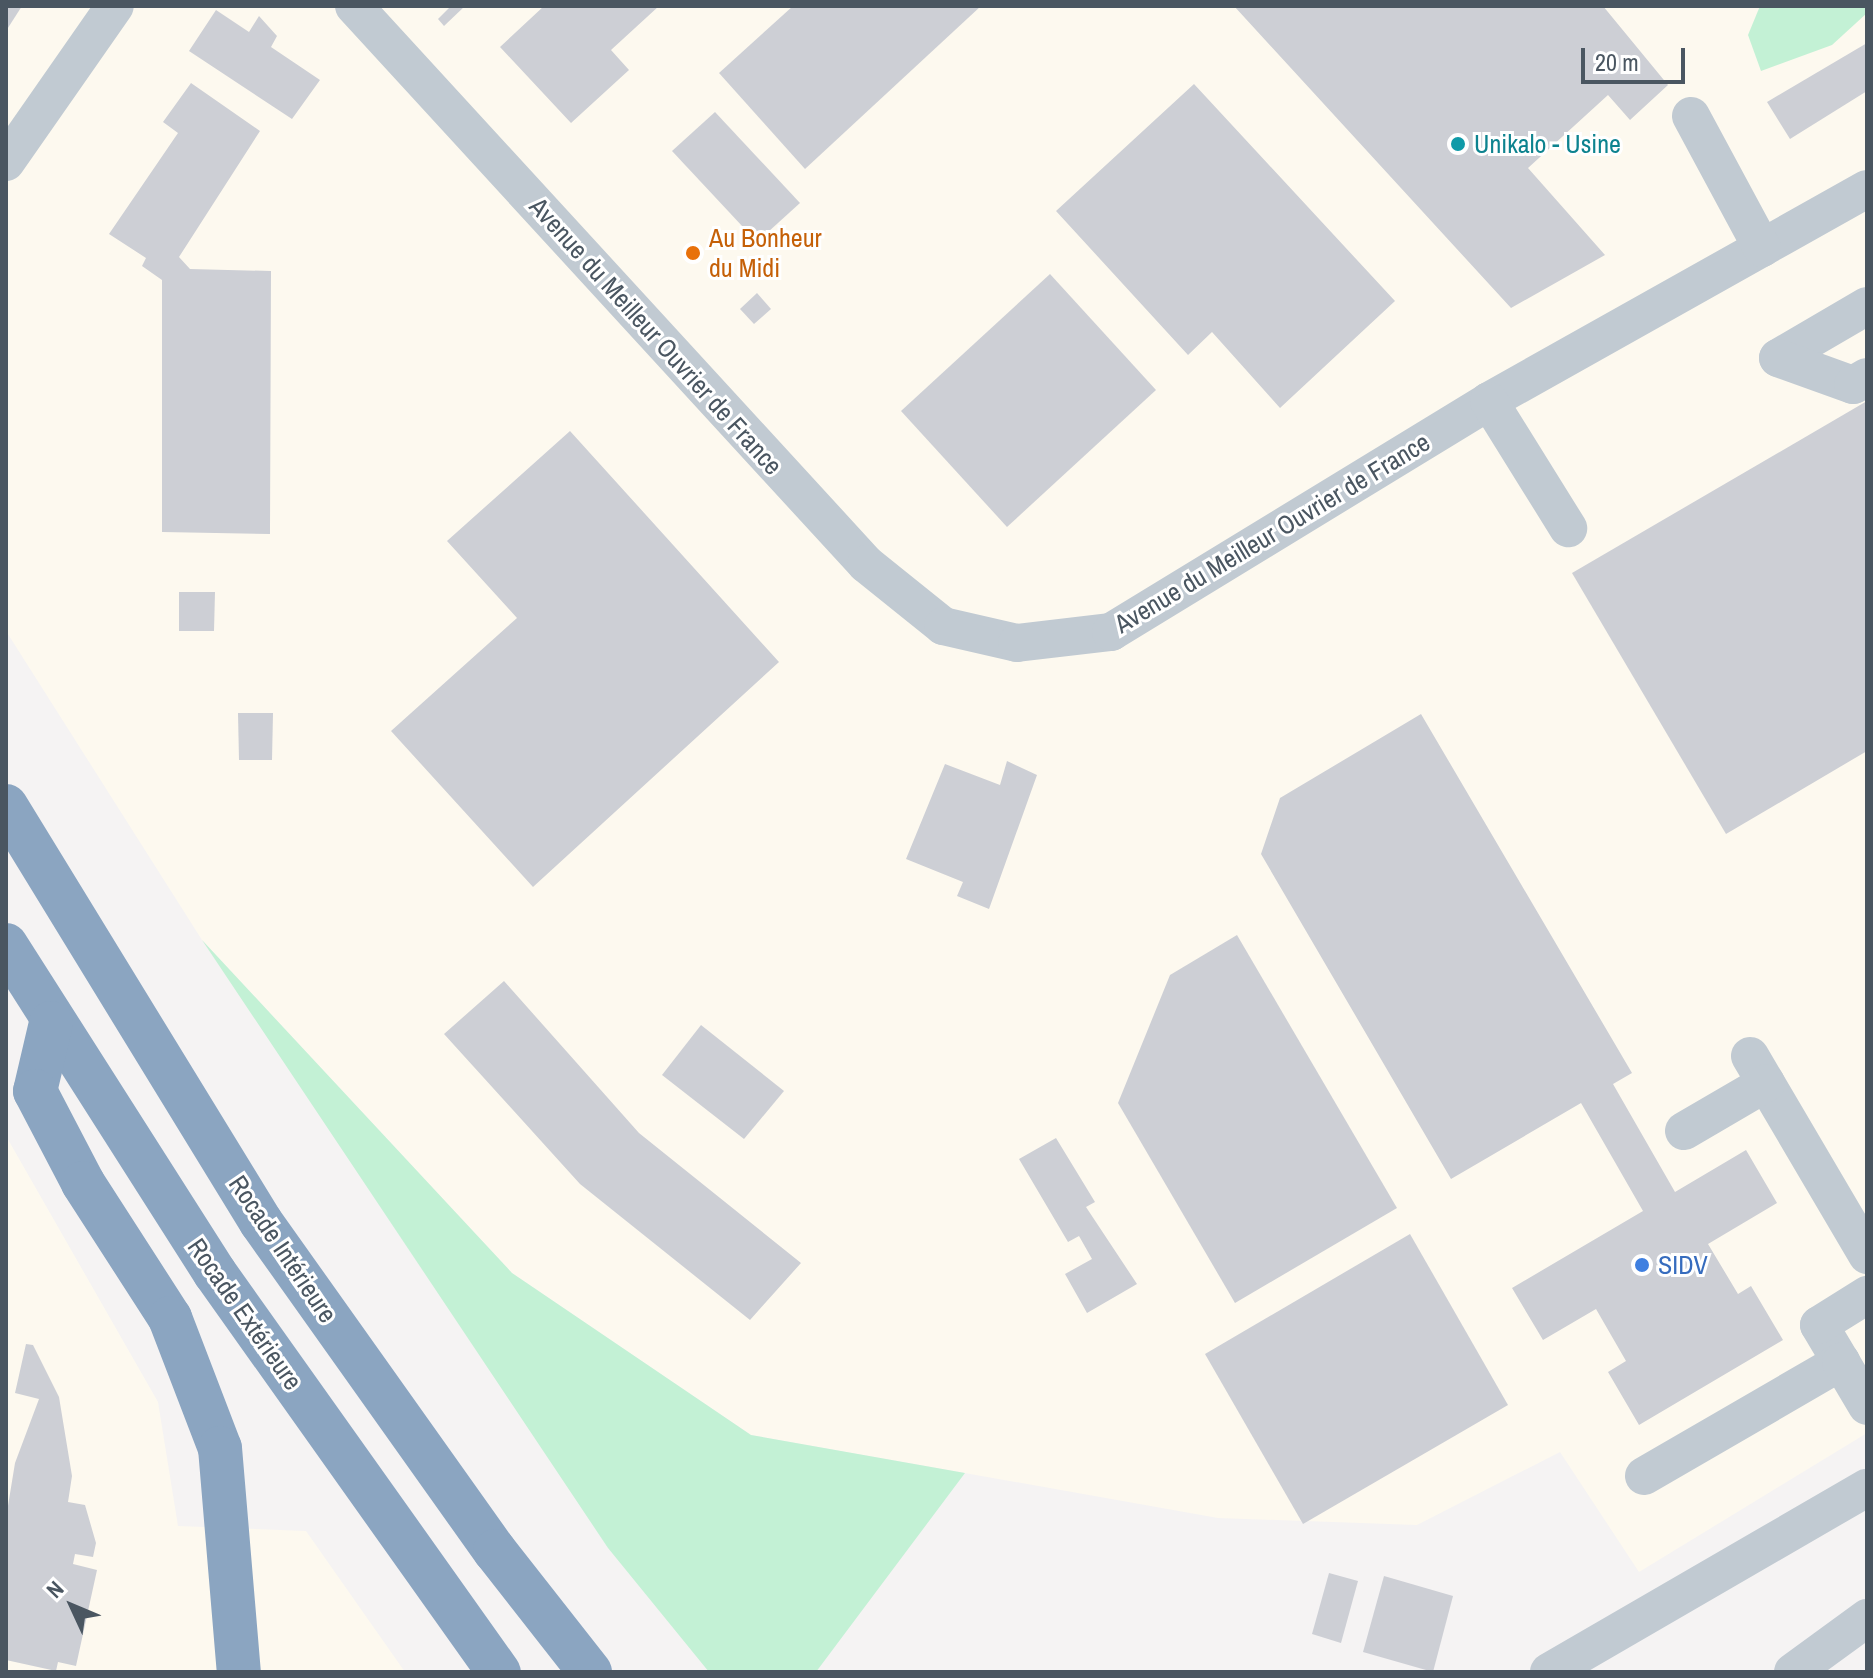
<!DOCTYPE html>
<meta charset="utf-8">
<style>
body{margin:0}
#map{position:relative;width:1873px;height:1678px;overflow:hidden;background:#f5f3f3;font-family:"Archivo Narrow",sans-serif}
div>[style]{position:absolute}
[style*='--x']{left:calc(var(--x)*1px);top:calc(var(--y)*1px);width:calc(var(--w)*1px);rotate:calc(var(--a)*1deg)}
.commercial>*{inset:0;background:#fdf9ef}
.green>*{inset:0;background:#c3f1d5}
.building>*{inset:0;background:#cdcfd5}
.minor>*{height:38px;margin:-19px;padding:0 19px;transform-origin:19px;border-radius:19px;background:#c1cad2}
.highway>*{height:44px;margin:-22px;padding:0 22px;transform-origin:22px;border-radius:22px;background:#8ba5c1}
.dots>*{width:22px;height:22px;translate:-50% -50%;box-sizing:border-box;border:4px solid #fff;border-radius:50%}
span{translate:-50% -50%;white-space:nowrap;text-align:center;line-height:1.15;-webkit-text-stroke:6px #fff;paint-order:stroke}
.culture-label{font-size:26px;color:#0d838f}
.left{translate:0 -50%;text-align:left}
.food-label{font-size:26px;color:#c56008}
.street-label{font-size:26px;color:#4a5661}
.shop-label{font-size:26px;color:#366cbe}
.frame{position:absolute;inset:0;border:8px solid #4a5661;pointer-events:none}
.north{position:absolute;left:32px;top:1566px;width:80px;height:80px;-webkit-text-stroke:6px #fff;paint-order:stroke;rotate:314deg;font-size:22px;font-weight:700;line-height:32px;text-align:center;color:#4a5661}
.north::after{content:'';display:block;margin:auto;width:28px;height:36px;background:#4a5661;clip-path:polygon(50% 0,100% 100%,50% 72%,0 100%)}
.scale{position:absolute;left:1581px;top:48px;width:104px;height:36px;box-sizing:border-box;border:4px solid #4a5661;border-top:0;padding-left:10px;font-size:24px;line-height:28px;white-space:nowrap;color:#4a5661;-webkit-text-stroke:6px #fff;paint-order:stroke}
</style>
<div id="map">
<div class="commercial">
<i style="clip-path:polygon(6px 6px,1867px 6px,1867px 1433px,1639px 1572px,1560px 1452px,1417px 1525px,1218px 1518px,751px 1435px,512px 1273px,202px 940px,6px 631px)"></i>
<i style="clip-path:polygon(6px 1136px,158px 1402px,178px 1526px,306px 1531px,405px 1672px,6px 1672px)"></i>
</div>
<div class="green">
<i style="clip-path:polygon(1760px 6px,1867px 6px,1867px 13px,1832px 45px,1761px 71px,1748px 35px)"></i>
<i style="clip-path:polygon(202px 940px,512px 1273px,751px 1435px,965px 1473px,816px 1672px,709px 1672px,608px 1548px)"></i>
</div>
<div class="building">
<i style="clip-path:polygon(6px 6px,22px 6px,6px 31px)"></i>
<i style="clip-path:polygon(451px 6px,465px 6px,444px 26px,438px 19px)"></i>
<i style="clip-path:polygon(544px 6px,659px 6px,611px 50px,629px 70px,571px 123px,500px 47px)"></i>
<i style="clip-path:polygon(793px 6px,981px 6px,805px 169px,719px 73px)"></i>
<i style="clip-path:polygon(1234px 6px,1603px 6px,1668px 85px,1630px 120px,1608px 95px,1528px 168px,1605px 255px,1511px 308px)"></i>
<i style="clip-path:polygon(216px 10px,249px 32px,259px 16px,277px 36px,271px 47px,320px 80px,292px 119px,189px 51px)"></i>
<i style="clip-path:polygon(1867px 43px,1867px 91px,1790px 139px,1767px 102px)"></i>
<i style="clip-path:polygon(191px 83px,260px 131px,179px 257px,190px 269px,271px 271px,270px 534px,162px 532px,162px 280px,142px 266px,146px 258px,109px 234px,178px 133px,163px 122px)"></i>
<i style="clip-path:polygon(1194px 84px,1395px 301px,1280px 408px,1212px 332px,1188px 355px,1056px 211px)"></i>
<i style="clip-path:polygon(715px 112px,800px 203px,757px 242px,672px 151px)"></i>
<i style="clip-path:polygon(1050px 274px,1156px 390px,1007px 527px,901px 411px)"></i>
<i style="clip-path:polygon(757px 293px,771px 309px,754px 324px,740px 309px)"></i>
<i style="clip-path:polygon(1867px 401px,1867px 751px,1726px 834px,1572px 573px)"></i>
<i style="clip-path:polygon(570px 431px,779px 662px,533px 887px,391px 731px,517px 618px,447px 541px)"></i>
<i style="clip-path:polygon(179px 592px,215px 592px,214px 631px,179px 631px)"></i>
<i style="clip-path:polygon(238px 713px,273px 713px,272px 760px,239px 760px)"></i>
<i style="clip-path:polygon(1421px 714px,1632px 1073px,1613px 1084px,1675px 1192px,1746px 1150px,1777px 1203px,1708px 1244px,1738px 1294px,1751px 1286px,1783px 1340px,1639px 1425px,1608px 1372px,1626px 1361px,1596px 1309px,1543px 1340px,1512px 1288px,1643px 1211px,1581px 1103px,1451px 1179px,1261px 854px,1280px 798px)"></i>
<i style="clip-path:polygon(1007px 761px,1037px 775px,989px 909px,957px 896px,963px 882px,906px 859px,945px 764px,1000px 785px)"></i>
<i style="clip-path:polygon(1237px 935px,1397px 1208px,1235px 1303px,1118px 1103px,1170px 975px)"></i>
<i style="clip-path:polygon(504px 981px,639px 1133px,801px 1263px,750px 1320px,580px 1184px,444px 1034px)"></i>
<i style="clip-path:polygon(701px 1025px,784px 1091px,744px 1139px,662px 1075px)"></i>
<i style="clip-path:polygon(1056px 1138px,1095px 1202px,1086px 1207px,1137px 1284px,1087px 1313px,1065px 1274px,1092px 1259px,1079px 1236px,1068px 1242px,1019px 1159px)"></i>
<i style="clip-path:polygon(1410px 1234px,1508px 1405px,1303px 1524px,1205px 1354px)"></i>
<i style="clip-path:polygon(26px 1344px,33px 1345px,59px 1397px,72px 1476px,68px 1502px,85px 1505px,96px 1543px,93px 1557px,75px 1554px,73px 1564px,97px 1570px,76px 1666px,58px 1662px,56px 1671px,6px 1660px,6px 1518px,15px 1463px,39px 1399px,15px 1393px)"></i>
<i style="clip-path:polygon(1329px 1573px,1358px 1581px,1341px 1643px,1312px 1634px)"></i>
<i style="clip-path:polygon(1384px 1576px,1453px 1596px,1433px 1672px,1363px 1652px)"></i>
</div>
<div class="minor">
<i style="--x:354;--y:6;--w:757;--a:47.46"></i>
<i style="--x:866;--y:564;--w:99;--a:38.8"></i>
<i style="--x:943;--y:626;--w:76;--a:12.9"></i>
<i style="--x:1017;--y:643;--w:95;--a:-6.7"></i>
<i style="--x:1111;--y:632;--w:443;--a:-31.4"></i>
<i style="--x:1489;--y:401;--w:433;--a:-29.3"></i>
<i style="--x:1691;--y:116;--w:150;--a:61.7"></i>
<i style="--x:6;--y:162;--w:190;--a:-55.1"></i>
<i style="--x:1867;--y:306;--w:103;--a:149.7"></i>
<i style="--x:1778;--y:358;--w:80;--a:19.8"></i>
<i style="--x:1853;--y:385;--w:16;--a:-30"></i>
<i style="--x:1489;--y:401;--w:150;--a:58.1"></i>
<i style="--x:1750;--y:1056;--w:231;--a:59.5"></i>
<i style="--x:1684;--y:1131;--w:95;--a:-30.3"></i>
<i style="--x:1841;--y:1362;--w:43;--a:-120.7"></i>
<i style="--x:1819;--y:1325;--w:57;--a:-32"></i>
<i style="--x:1644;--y:1476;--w:228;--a:-30.1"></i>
<i style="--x:1841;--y:1362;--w:51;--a:59.4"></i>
<i style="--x:1549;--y:1672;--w:367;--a:-30.1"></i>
<i style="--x:1793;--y:1672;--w:92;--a:-36.1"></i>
</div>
<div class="highway">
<i style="--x:6;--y:806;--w:488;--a:58.5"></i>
<i style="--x:261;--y:1222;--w:404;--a:54.6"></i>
<i style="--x:495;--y:1551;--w:154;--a:51.9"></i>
<i style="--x:6;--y:945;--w:389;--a:57.5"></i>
<i style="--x:215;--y:1273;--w:490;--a:54.6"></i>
<i style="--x:51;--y:1023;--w:70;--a:103.2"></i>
<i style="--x:35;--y:1091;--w:104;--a:62.4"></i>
<i style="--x:83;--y:1183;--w:161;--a:57.2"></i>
<i style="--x:170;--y:1318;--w:139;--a:69"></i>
<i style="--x:220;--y:1448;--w:225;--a:85.2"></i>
</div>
<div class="dots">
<i style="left:1458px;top:144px;background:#0f9aa8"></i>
<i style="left:693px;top:253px;background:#e8710a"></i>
<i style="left:1642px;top:1265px;background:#3f7fe0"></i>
</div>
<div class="culture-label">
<span class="left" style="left:1474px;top:144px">Unikalo - Usine</span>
</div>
<div class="food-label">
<span class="left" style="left:709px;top:253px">Au Bonheur<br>du Midi</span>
</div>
<div class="street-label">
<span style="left:656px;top:336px;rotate:48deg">Avenue du Meilleur Ouvrier de France</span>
<span style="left:1272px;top:533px;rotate:-31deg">Avenue du Meilleur Ouvrier de France</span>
<span style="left:283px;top:1249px;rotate:56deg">Rocade Intérieure</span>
<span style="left:245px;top:1314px;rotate:55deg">Rocade Extérieure</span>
</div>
<div class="shop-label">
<span class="left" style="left:1658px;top:1265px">SIDV</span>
</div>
<div class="frame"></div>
<div class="north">N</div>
<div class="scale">20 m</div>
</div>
